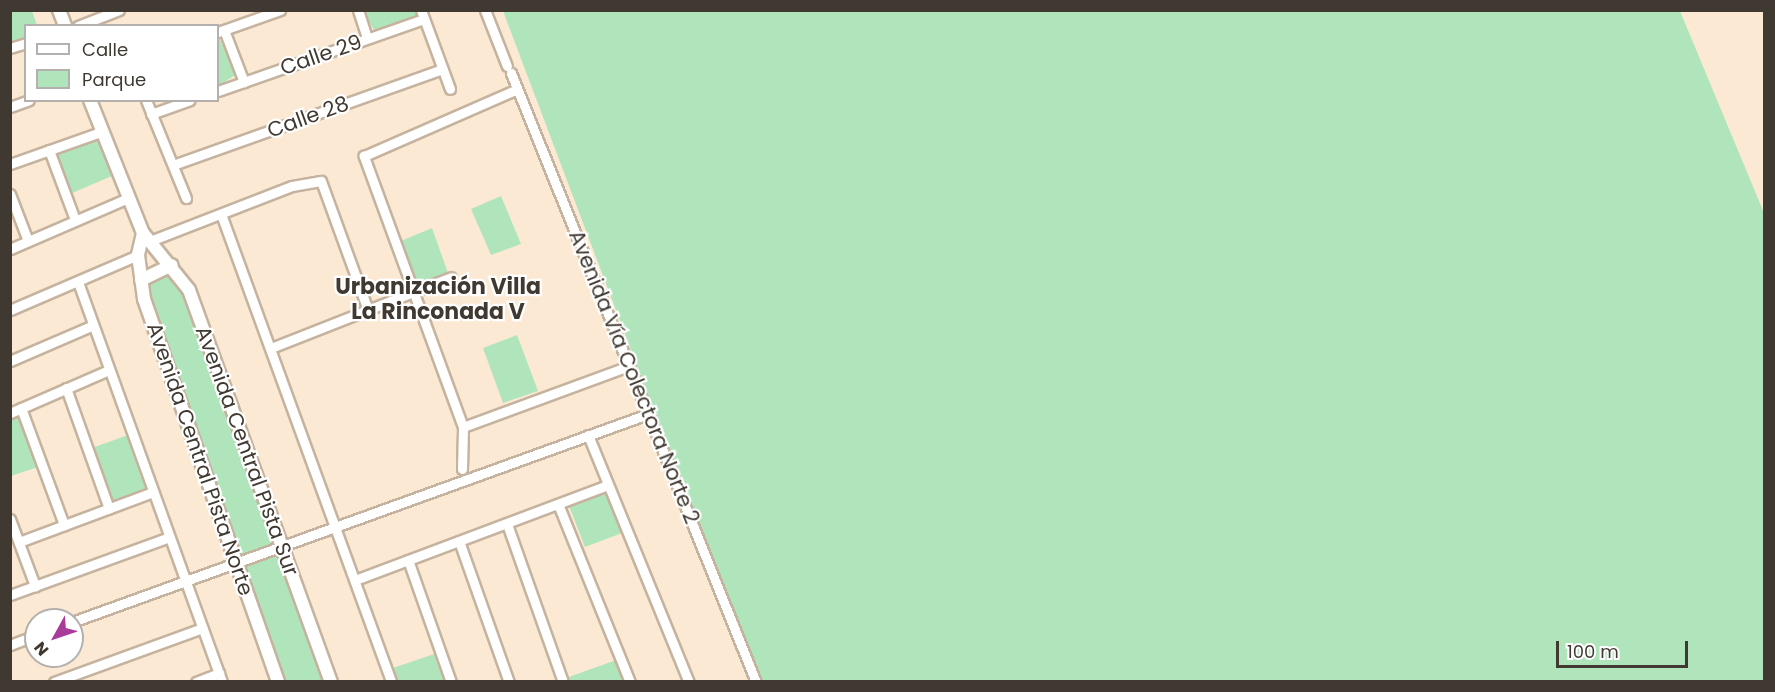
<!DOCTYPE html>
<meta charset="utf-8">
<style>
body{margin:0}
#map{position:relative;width:1775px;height:692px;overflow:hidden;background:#fce9d3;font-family:Poppins,sans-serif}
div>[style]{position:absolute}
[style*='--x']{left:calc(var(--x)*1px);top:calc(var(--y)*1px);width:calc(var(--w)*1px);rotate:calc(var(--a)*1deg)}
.green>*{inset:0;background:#b0e5bb}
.roads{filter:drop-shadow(2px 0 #c5b39f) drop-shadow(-2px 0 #c5b39f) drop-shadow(0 2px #c5b39f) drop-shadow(0 -2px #c5b39f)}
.minor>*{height:9px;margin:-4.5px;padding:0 4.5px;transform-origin:4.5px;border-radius:4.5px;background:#fff}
.tertiary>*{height:12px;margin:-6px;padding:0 6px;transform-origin:6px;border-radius:6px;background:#fff}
span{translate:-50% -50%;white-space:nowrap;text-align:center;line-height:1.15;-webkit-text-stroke:4.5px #fff;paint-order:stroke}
.street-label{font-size:21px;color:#403931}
.neighbourhood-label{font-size:22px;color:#403931;font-weight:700}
.frame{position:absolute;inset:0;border:12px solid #403931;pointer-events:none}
.legend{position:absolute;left:24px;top:24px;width:195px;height:78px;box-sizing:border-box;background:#fff;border:2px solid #b3b0ad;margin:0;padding:8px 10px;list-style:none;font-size:18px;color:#403931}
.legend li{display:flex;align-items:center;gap:12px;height:30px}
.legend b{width:30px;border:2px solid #b3b0ad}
.north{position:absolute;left:24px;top:608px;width:60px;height:60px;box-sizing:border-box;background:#fff;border:2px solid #b3b0ad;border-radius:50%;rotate:230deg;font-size:16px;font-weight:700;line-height:24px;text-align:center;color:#403931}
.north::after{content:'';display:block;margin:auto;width:21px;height:27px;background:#a93c9b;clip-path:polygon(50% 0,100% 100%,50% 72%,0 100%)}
.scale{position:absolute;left:1556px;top:641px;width:132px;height:27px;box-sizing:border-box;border:3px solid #403931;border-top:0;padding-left:8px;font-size:18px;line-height:21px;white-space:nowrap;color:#403931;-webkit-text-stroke:4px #fff;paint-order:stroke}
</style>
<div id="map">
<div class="green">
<i style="clip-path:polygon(11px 10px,32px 11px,37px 25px,26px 26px,25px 37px,11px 43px)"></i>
<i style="clip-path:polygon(417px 10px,416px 16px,374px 30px,363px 11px)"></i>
<i style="clip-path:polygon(503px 11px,1680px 11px,1764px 213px,1764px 681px,756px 681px)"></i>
<i style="clip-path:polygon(218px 36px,237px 74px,218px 86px)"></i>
<i style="clip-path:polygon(97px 137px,114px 175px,70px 194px,56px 155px)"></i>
<i style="clip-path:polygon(501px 196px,521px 244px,491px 255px,471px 209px)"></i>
<i style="clip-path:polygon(432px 228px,448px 273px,416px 285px,401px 241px)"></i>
<i style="clip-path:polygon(170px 272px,180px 281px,275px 542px,246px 557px,238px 554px,146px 300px,150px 279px)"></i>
<i style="clip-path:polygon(517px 335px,538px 391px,503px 403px,483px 348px)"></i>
<i style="clip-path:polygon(18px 415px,38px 467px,11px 476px,10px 419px)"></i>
<i style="clip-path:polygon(128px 435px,148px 487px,114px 502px,92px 448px)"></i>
<i style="clip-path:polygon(605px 493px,622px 533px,585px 547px,569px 506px)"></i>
<i style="clip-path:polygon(274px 555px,281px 559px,325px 681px,282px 681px,243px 566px)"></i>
<i style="clip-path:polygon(434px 654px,444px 681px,398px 681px,393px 668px)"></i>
<i style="clip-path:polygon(616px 660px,624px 681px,571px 681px,569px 677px)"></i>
</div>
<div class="roads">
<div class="minor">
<i style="--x:358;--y:10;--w:29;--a:72"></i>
<i style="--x:421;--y:10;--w:84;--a:69.8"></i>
<i style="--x:485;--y:10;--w:60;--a:68.6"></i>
<i style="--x:78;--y:26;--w:44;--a:-21.3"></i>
<i style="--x:224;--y:30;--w:56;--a:69"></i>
<i style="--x:218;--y:32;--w:66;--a:-19.5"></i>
<i style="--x:10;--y:48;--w:17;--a:-17"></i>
<i style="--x:511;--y:73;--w:656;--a:68.09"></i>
<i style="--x:218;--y:91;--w:218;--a:-19.3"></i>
<i style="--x:146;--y:100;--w:106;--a:67.8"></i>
<i style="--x:10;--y:107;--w:20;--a:-20"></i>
<i style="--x:151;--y:114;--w:41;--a:-19.7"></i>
<i style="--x:49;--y:150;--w:75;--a:69.6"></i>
<i style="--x:10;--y:164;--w:96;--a:-19.4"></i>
<i style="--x:173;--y:165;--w:286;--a:-19.6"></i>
<i style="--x:10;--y:194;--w:50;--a:69"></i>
<i style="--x:221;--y:214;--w:498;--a:70"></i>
<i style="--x:150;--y:241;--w:152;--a:-21.2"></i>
<i style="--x:292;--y:186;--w:29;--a:-10"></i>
<i style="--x:321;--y:181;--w:137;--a:70"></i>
<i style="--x:10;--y:249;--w:129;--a:-23.4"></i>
<i style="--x:78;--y:282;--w:425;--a:70.2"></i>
<i style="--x:10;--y:310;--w:139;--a:-23.3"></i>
<i style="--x:271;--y:348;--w:193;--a:-21.5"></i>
<i style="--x:10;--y:361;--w:90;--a:-23.4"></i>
<i style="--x:66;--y:388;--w:128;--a:70.4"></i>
<i style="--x:21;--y:408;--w:125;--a:69.8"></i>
<i style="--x:10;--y:413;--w:108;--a:-23.5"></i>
<i style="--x:463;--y:427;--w:177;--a:-20.2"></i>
<i style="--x:588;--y:435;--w:267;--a:67.8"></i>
<i style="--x:462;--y:469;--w:42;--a:-88.6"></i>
<i style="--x:463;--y:427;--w:289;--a:-110.1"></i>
<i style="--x:364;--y:156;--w:167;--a:-23.6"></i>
<i style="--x:558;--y:504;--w:192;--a:68"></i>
<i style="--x:10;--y:519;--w:72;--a:69.5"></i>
<i style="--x:507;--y:524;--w:168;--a:70.5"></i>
<i style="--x:459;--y:541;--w:150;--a:70.5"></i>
<i style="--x:19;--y:542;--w:143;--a:-20.5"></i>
<i style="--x:408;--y:560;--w:129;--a:70.6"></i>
<i style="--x:355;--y:580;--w:270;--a:-20.6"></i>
<i style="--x:10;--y:595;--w:169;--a:-20"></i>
<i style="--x:72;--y:622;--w:612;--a:-19.86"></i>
<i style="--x:10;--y:645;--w:28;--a:-21"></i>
<i style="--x:54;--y:682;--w:158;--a:-20"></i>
<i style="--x:196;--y:682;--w:25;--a:-21"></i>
</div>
<div class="tertiary">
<i style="--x:59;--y:10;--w:17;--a:69"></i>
<i style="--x:90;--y:100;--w:143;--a:68.3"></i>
<i style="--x:143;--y:233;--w:73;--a:51.1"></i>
<i style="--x:189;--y:290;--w:417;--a:70.1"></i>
<i style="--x:143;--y:233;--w:23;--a:103"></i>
<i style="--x:138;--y:255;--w:44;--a:82.2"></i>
<i style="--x:144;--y:299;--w:406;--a:70.7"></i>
<i style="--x:141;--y:280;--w:34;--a:-26"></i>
</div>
</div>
<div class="street-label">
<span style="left:321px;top:55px;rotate:-19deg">Calle 29</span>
<span style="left:308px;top:117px;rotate:-20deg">Calle 28</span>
<span style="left:634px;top:377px;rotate:68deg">Avenida Vía Colectora Norte 2</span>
<span style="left:247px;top:451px;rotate:70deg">Avenida Central Pista Sur</span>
<span style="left:200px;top:459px;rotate:71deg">Avenida Central Pista Norte</span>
</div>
<div class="neighbourhood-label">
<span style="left:438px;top:299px">Urbanización Villa<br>La Rinconada V</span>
</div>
<div class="frame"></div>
<ul class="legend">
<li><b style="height:8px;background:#fff"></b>Calle</li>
<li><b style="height:16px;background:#b0e5bb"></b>Parque</li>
</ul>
<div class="north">N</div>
<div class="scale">100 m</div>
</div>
